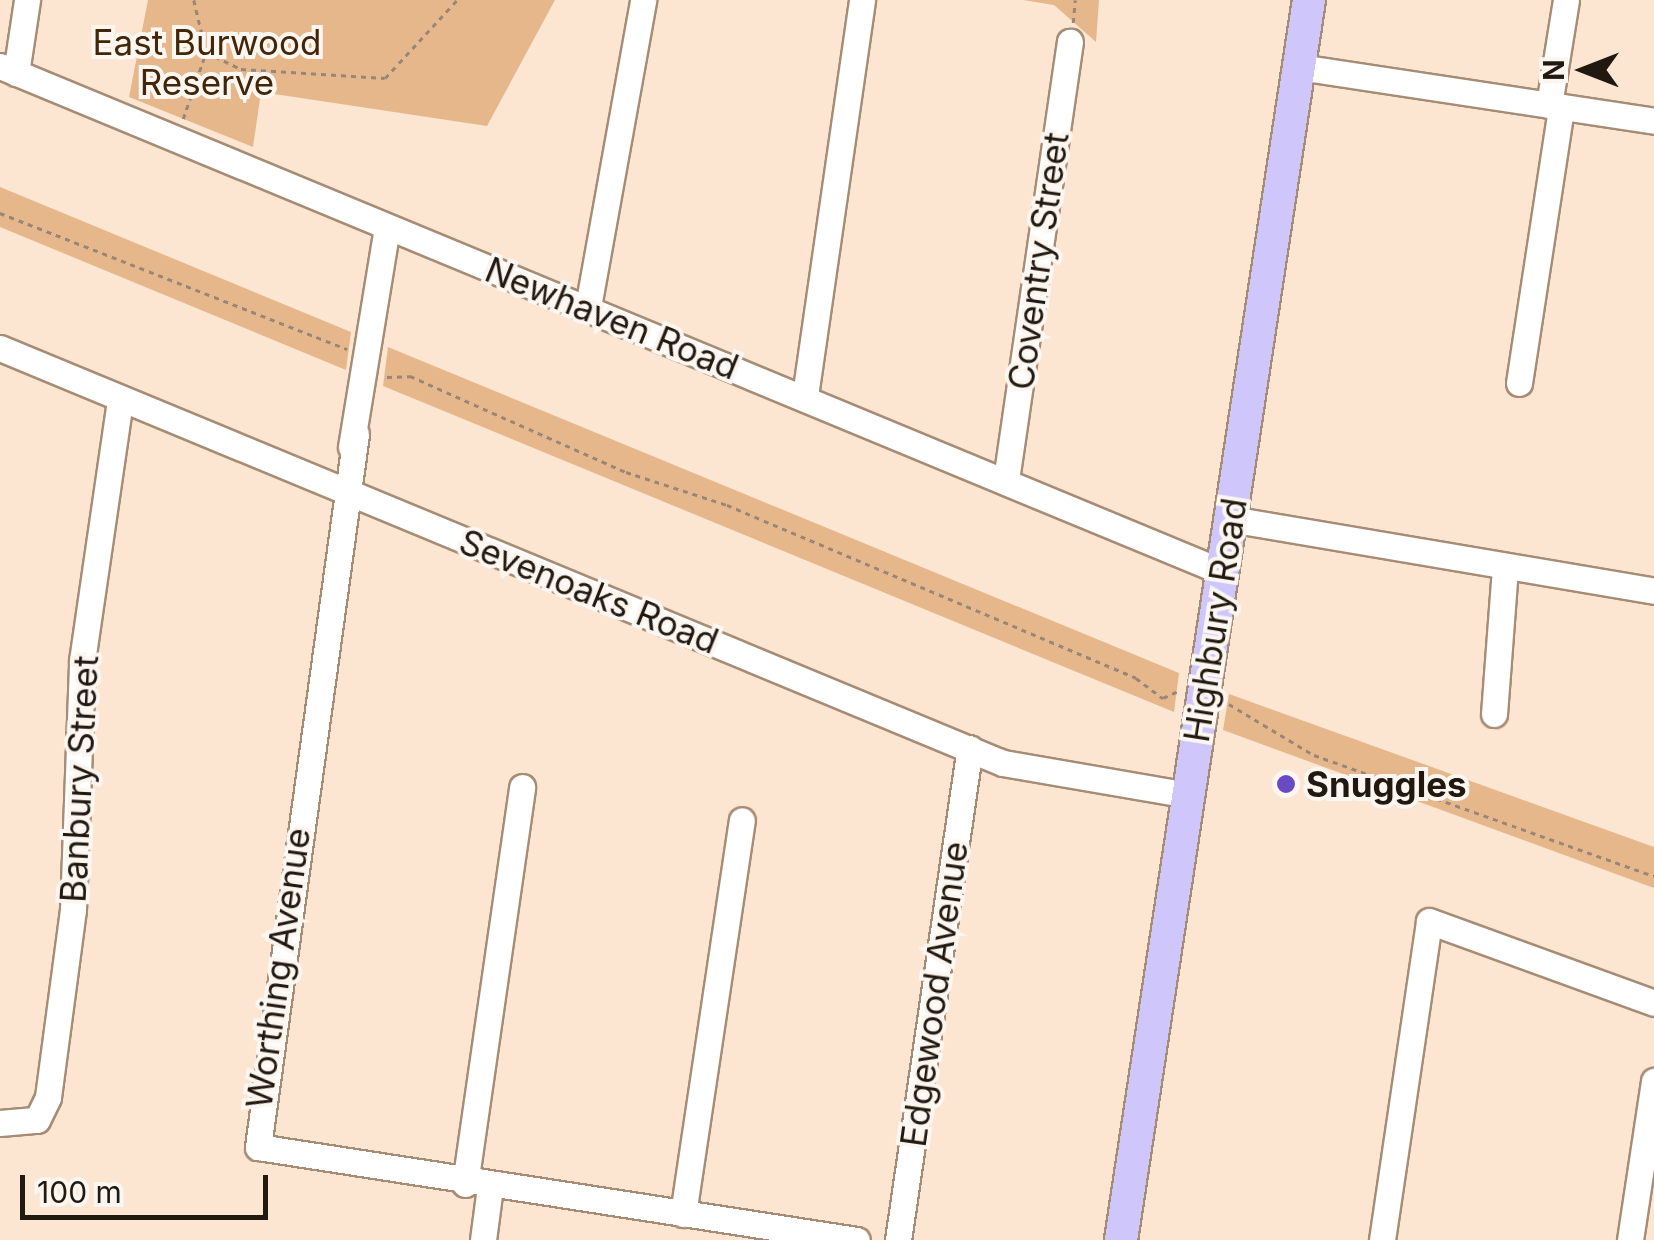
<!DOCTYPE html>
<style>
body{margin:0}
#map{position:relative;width:1654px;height:1240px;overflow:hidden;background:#fce5d1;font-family:Inter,sans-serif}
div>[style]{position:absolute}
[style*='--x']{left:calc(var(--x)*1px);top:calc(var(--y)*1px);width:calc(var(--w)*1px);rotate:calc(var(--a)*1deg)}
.green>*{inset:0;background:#e7b78c}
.path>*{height:2.5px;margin-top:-1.25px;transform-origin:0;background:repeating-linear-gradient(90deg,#988778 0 5px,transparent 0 10px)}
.roads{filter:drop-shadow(2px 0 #a68c75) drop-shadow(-2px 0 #a68c75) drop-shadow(0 2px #a68c75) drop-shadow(0 -2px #a68c75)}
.minor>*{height:25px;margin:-12.5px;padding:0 12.5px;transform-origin:12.5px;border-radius:12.5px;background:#fff}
.major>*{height:32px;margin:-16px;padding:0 16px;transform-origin:16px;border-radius:16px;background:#cfc7fb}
.dots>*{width:28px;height:28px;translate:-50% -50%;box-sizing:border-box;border:5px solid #fcf6f1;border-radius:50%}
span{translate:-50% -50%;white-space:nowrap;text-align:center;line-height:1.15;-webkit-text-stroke:8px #fcf6f1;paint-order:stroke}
.park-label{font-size:35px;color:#422607}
.street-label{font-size:35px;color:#21180f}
.poi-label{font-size:35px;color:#21180f;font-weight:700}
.left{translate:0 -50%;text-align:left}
.north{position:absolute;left:1534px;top:20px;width:100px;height:100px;-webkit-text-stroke:8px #fcf6f1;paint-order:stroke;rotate:270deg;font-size:28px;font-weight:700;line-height:40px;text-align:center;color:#21180f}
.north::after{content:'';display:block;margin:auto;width:35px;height:45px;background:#21180f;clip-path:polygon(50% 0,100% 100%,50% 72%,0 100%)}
.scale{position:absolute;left:20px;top:1175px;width:248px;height:45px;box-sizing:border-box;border:5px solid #21180f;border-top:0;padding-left:12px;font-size:30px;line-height:35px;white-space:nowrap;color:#21180f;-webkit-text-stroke:8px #fcf6f1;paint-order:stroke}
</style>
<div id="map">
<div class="green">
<i style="clip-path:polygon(148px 0,555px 0,487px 126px,261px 92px,253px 147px,129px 97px)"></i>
<i style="clip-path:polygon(1023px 0,1099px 0,1096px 42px,1054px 5px)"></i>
<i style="clip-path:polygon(0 187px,351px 332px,346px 370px,0 227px)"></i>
<i style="clip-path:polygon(388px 347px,1179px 673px,1174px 712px,383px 386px)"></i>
<i style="clip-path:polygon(1229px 694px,1654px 847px,1654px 888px,1223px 730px)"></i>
</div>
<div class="path">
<i style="--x:194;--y:0;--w:52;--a:76.8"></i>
<i style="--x:1073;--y:23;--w:23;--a:-85"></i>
<i style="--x:183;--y:119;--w:71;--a:-71.1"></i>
<i style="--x:206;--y:52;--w:39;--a:26"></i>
<i style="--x:241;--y:69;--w:144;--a:3.6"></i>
<i style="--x:385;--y:78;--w:106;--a:-47.3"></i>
<i style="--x:0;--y:213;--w:373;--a:21.4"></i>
<i style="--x:387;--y:377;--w:23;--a:-2"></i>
<i style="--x:410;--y:376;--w:236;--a:24"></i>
<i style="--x:626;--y:472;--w:106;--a:18.1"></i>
<i style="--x:727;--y:505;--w:444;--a:22.9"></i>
<i style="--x:1136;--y:678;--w:34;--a:37"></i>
<i style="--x:1163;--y:698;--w:17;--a:-25"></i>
<i style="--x:1229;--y:704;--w:99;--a:31"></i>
<i style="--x:1314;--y:755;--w:361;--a:19.6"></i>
</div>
<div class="roads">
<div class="minor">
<i style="--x:0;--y:66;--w:1324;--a:22.48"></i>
<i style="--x:1299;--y:67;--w:359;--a:8.6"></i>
<i style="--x:16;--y:73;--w:74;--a:-81.4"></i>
<i style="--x:1549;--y:105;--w:106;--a:-80.8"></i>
<i style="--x:588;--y:307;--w:312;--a:-79.8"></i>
<i style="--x:0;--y:348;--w:1085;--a:22.48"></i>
<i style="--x:1003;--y:763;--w:189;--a:9.8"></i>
<i style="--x:1519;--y:383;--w:279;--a:-81.3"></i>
<i style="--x:805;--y:396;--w:400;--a:-81.8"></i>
<i style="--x:356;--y:434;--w:720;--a:97.83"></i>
<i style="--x:258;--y:1147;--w:606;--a:8.83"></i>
<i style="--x:351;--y:447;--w:222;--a:-80.7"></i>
<i style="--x:1006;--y:480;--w:443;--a:-81.7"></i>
<i style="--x:1230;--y:519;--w:430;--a:9.6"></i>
<i style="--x:1494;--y:714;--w:147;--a:-85.7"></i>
<i style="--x:0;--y:1123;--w:37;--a:-5"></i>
<i style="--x:37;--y:1120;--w:25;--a:-64"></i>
<i style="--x:48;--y:1097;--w:189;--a:-82.4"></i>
<i style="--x:73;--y:910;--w:249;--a:-87.9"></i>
<i style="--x:82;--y:661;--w:265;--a:-81.7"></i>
<i style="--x:465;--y:1184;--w:401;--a:-81.8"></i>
<i style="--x:683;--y:1214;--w:398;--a:-81.5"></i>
<i style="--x:483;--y:1240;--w:53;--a:-82.5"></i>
<i style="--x:898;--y:1240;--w:497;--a:-81.7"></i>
<i style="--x:1382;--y:1240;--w:322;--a:-81.6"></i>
<i style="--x:1429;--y:921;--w:239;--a:20"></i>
<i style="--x:1630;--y:1240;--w:161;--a:-81.4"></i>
</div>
<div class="major">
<i style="--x:1121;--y:1240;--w:1254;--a:-81.38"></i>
</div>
</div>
<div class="dots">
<i style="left:1286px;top:784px;background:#694ac3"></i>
</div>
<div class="park-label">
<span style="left:207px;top:62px">East Burwood<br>Reserve</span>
</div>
<div class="street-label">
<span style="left:1038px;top:261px;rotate:-82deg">Coventry Street</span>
<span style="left:612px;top:318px;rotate:22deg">Newhaven Road</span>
<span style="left:589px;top:591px;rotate:22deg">Sevenoaks Road</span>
<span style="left:1215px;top:620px;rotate:-81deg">Highbury Road</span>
<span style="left:79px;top:779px;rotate:-87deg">Banbury Street</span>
<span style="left:278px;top:968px;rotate:-82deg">Worthing Avenue</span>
<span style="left:934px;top:994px;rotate:-82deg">Edgewood Avenue</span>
</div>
<div class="poi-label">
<span class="left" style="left:1306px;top:784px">Snuggles</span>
</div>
<div class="north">N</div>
<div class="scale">100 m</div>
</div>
